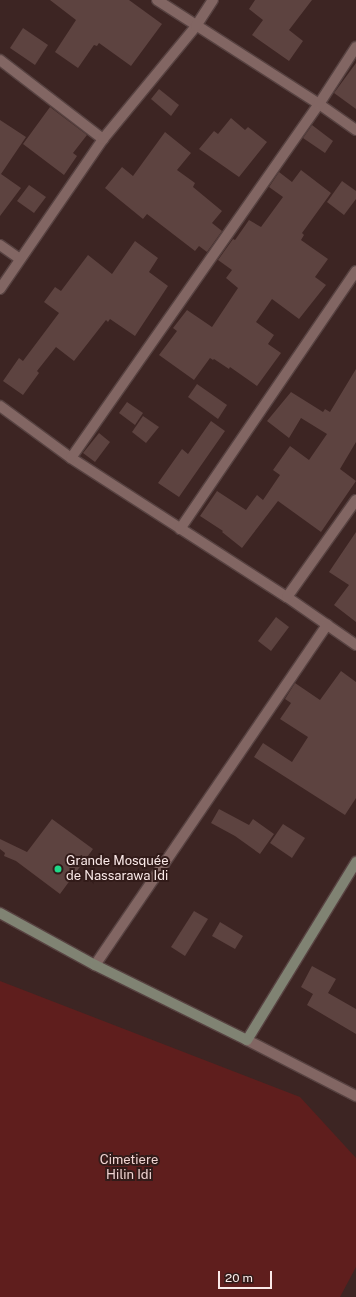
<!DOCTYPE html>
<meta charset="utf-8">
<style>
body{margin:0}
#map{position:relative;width:356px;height:1297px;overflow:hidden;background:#3d2523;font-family:"Public Sans",sans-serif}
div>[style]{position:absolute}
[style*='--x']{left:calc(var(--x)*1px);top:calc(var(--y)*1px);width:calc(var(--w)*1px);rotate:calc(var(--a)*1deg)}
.green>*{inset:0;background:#5f1e1d}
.building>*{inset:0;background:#5d4340}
.roads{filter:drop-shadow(1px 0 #574241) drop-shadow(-1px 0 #574241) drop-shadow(0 1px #574241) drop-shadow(0 -1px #574241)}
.street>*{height:10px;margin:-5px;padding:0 5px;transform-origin:5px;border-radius:5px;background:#826663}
.secondary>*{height:10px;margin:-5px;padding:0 5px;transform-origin:5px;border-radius:5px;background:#808373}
.dots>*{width:11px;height:11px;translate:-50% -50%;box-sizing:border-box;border:2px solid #321b19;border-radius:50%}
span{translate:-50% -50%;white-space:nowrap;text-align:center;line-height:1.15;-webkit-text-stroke:4px #321b19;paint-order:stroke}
.poi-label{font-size:13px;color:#fae9e8}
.left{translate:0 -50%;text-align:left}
.park-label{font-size:13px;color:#f0d4d2}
.scale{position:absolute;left:218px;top:1271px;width:54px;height:18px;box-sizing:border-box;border:2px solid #fae9e8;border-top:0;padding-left:5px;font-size:12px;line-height:14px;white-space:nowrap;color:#fae9e8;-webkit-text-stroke:3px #321b19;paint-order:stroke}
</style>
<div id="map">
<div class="green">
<i style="clip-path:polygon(0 981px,300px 1097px,356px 1158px,356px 1267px,340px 1297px,0 1297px)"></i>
</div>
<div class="building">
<i style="clip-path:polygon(50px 0,129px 0,162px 24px,131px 66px,99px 43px,97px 46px,94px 45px,78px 68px,55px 52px,76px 20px)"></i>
<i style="clip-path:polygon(255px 0,312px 0,289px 30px,303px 41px,289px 61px,252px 35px,263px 20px,249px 9px)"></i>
<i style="clip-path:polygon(23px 28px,48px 45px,35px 65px,10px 48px)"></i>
<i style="clip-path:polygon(356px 63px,356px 109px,334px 93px)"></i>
<i style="clip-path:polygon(159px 89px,179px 105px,171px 116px,151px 99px)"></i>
<i style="clip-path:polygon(50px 107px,87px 135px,73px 153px,77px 156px,64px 175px,23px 144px)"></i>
<i style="clip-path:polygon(231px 118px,245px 130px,248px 127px,267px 142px,239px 177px,199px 149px,214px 131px,218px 134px)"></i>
<i style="clip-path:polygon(0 120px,26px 137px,1px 174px,21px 188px,0 216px)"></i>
<i style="clip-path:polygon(312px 125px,333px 141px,325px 153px,303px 138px)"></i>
<i style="clip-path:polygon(165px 132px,191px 153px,177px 170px,195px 183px,193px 187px,222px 211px,212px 223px,222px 231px,207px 252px,199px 246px,195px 251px,147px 214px,143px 219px,105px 188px,122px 167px,133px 176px)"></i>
<i style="clip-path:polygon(301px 170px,331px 193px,302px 233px,304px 235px,301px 240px,328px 259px,315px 277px,326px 285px,299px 319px,272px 299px,256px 322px,274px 335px,268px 344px,281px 353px,257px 386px,230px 367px,229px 369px,214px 359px,213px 360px,210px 358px,194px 380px,159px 355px,177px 331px,173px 328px,187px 310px,212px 327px,238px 288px,226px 278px,232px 270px,218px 260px,233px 239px,235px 240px,249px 220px,261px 227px,283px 197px,269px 187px,279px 172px,292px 182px)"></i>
<i style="clip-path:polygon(342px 181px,356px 191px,356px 199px,344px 215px,327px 202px)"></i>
<i style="clip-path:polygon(29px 185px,46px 197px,34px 213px,17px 201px)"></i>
<i style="clip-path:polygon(135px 241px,158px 258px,149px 272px,168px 286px,135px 336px,110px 319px,108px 322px,106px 320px,74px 361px,56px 347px,37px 371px,39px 373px,23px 395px,3px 381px,19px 358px,23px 361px,59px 313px,44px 302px,55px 287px,61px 291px,88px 255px,112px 274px)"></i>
<i style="clip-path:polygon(356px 369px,356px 442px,340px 469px,356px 481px,321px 532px,278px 501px,242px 548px,222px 532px,223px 531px,200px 516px,217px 491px,246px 510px,257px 495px,263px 500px,280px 475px,273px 470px,290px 446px,309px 460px,327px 434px,301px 418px,289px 438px,267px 421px,291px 392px,323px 412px,325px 409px,330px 412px)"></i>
<i style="clip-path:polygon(197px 384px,227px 405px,218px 419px,188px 397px)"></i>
<i style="clip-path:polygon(127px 402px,143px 413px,135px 425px,119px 413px)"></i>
<i style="clip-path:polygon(143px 416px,159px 427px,146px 443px,132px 432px)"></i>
<i style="clip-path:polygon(211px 421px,225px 431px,179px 497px,158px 483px,182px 449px,188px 454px)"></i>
<i style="clip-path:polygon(99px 433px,110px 442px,95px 462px,83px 453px)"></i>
<i style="clip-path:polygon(356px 532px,356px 622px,334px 605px,349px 585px,329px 572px)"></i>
<i style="clip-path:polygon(276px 617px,289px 627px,271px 651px,258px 641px)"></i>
<i style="clip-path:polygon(341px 671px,356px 682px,356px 798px,345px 815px,254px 757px,263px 743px,292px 762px,308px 737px,280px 719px,291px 703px,285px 699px,295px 683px,320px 700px)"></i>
<i style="clip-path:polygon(219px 809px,249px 825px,253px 819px,274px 834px,260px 854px,235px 836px,211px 823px)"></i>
<i style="clip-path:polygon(52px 819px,93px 849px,60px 894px,16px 861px,4px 856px,5px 853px,0 849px,0 839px,27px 852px)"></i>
<i style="clip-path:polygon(283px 824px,305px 838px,292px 858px,270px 843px)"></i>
<i style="clip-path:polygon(194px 911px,208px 919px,185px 956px,171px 947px)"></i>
<i style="clip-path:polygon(220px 922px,243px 936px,235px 949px,212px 936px)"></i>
<i style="clip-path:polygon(312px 966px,336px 979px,328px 993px,356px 1009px,356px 1034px,307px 1005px,313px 994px,301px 987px)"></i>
</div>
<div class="roads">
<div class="street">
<i style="--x:157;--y:0;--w:193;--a:32.7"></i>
<i style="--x:319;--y:104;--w:45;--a:35.1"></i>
<i style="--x:0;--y:60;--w:130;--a:37.5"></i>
<i style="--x:0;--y:245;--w:24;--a:35"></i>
<i style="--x:0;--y:289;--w:182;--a:-55.5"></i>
<i style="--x:103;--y:139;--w:146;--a:-50.5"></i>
<i style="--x:196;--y:26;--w:31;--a:-57"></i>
<i style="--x:0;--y:406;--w:88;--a:36.2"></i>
<i style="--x:71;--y:458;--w:257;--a:32.8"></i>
<i style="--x:287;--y:597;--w:84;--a:34.8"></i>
<i style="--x:71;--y:458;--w:432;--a:-55"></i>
<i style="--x:319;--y:104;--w:68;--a:-57"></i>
<i style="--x:180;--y:529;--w:312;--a:-55.7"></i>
<i style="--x:287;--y:597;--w:119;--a:-54.6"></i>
<i style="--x:95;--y:965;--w:412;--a:-55.7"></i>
<i style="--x:247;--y:1040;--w:123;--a:27.2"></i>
</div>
<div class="secondary">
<i style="--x:0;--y:913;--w:108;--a:28.7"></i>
<i style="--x:95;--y:965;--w:169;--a:26.3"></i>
<i style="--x:247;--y:1040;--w:209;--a:-58.5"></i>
</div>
</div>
<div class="dots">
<i style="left:58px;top:869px;background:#1ed888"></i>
</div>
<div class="poi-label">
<span class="left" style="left:66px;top:869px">Grande Mosquée<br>de Nassarawa Idi</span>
</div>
<div class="park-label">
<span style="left:129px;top:1168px">Cimetiere<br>Hilin Idi</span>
</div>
<div class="scale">20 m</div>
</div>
